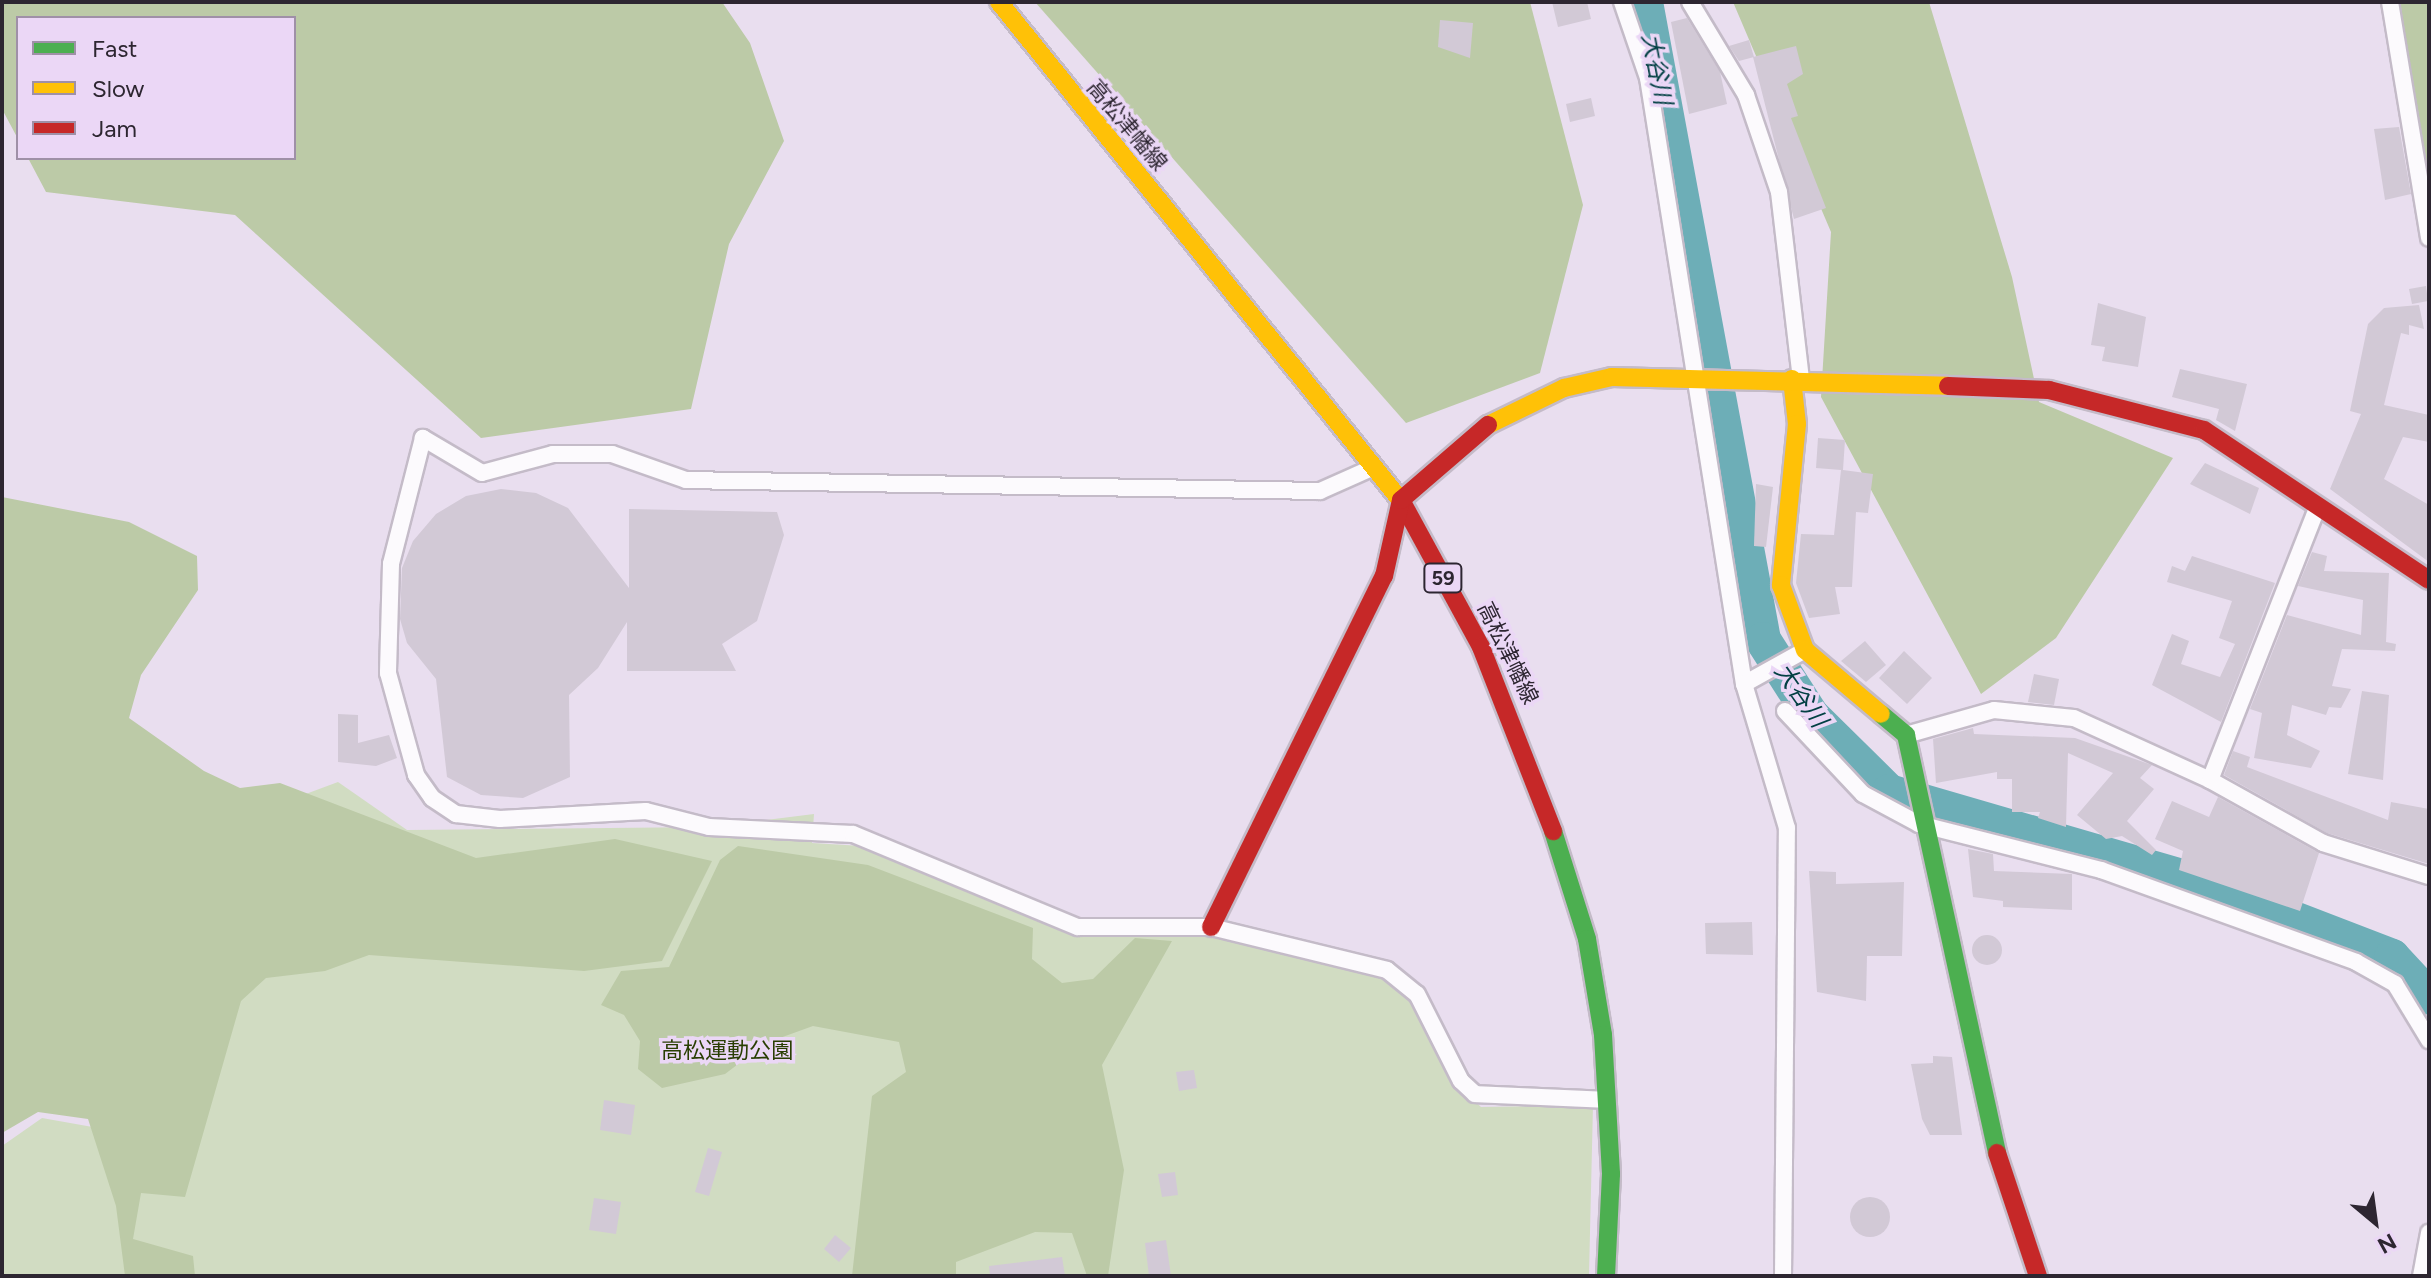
<!DOCTYPE html>
<meta charset="utf-8">
<style>
body{margin:0}
#map{position:relative;width:2431px;height:1278px;overflow:hidden;background:#e9deef;font-family:Figtree,"Noto Sans JP",sans-serif}
div>[style]{position:absolute}
[style*='--x']{left:calc(var(--x)*1px);top:calc(var(--y)*1px);width:calc(var(--w)*1px);rotate:calc(var(--a)*1deg)}
.green>*{inset:0;background:#d1dcc2}
.forest>*{inset:0;background:#bccaa7}
.river>*{height:36px;margin:-18px;padding:0 18px;transform-origin:18px;border-radius:18px;background:#6daeb7}
.building>*{inset:0;background:#d2c9d6}
.round{border-radius:50%}
.roads{filter:drop-shadow(2px 0 #c4bbc8) drop-shadow(-2px 0 #c4bbc8) drop-shadow(0 2px #c4bbc8) drop-shadow(0 -2px #c4bbc8)}
.street>*{height:16px;margin:-8px;padding:0 8px;transform-origin:8px;border-radius:8px;background:#fcfafd}
.fast>*{height:18px;margin:-9px;padding:0 9px;transform-origin:9px;border-radius:9px;background:#4caf50}
.slow>*{height:18px;margin:-9px;padding:0 9px;transform-origin:9px;border-radius:9px;background:#ffc107}
.jam>*{height:18px;margin:-9px;padding:0 9px;transform-origin:9px;border-radius:9px;background:#c62828}
span{translate:-50% -50%;white-space:nowrap;text-align:center;line-height:1.15;-webkit-text-stroke:7px #ebd7f6;paint-order:stroke}
.shield-label span{padding:2px 6px;background:#ebd7f6;border:2px solid;border-radius:6px;-webkit-text-stroke-width:0}
.shield-label{font-size:20px;color:#2d2631;font-weight:700}
.street-label{font-size:22px;color:#2d2631}
.park-label{font-size:22px;color:#293e03}
.water-label{font-size:24px;color:#034044;font-style:italic}
.frame{position:absolute;inset:0;border:4px solid #2d2631;pointer-events:none}
.legend{position:absolute;left:16px;top:16px;width:280px;height:144px;box-sizing:border-box;background:#ebd7f6;border:2px solid #9f90a7;margin:0;padding:10px 14px;list-style:none;font-size:24px;color:#2d2631}
.legend li{display:flex;align-items:center;gap:16px;height:40px}
.legend b{width:40px;border:2px solid #9f90a7}
.north{position:absolute;left:2335px;top:1182px;width:80px;height:80px;-webkit-text-stroke:6px #ebd7f6;paint-order:stroke;rotate:151deg;font-size:22px;font-weight:700;line-height:32px;text-align:center;color:#2d2631}
.north::after{content:'';display:block;margin:auto;width:28px;height:36px;background:#2d2631;clip-path:polygon(50% 0,100% 100%,50% 72%,0 100%)}
</style>
<div id="map">
<div class="green">
<i style="clip-path:polygon(338px 782px,407px 830px,709px 827px,814px 814px,812px 843px,862px 846px,1074px 934px,1194px 931px,1387px 975px,1413px 996px,1449px 1078px,1481px 1107px,1593px 1105px,1589px 1276px,2px 1276px,2px 1146px,42px 1118px,115px 1131px,295px 798px)"></i>
</div>
<div class="forest">
<i style="clip-path:polygon(2px 2px,722px 2px,750px 43px,784px 141px,729px 244px,691px 409px,481px 438px,235px 215px,46px 192px,28px 158px,294px 158px,294px 18px,18px 18px,18px 139px,2px 109px)"></i>
<i style="clip-path:polygon(1035px 2px,1530px 2px,1583px 205px,1540px 373px,1406px 423px)"></i>
<i style="clip-path:polygon(1733px 2px,1929px 2px,2012px 277px,2039px 402px,2173px 458px,2056px 638px,1981px 694px,1821px 397px,1831px 232px)"></i>
<i style="clip-path:polygon(2391px 2px,2429px 2px,2429px 231px)"></i>
<i style="clip-path:polygon(2px 497px,129px 522px,197px 556px,198px 590px,141px 675px,129px 718px,204px 771px,240px 788px,280px 783px,476px 858px,615px 839px,712px 861px,662px 961px,584px 971px,369px 955px,325px 971px,266px 978px,241px 1001px,185px 1197px,141px 1193px,133px 1239px,193px 1256px,195px 1276px,125px 1276px,116px 1206px,88px 1119px,38px 1112px,2px 1133px)"></i>
<i style="clip-path:polygon(738px 846px,868px 865px,1033px 928px,1032px 959px,1062px 983px,1093px 979px,1135px 938px,1172px 941px,1102px 1065px,1124px 1170px,1108px 1276px,1087px 1276px,1072px 1233px,1035px 1232px,956px 1262px,956px 1276px,852px 1276px,872px 1096px,906px 1072px,899px 1042px,813px 1026px,766px 1043px,725px 1074px,662px 1088px,638px 1069px,640px 1041px,624px 1015px,601px 1005px,621px 971px,669px 967px,720px 860px)"></i>
</div>
<div class="river">
<i style="--x:1645;--y:2;--w:649;--a:79.52"></i>
<i style="--x:1763;--y:640;--w:89;--a:57.4"></i>
<i style="--x:1811;--y:715;--w:110;--a:44.6"></i>
<i style="--x:1889;--y:792;--w:322;--a:16.2"></i>
<i style="--x:2198;--y:882;--w:208;--a:21.1"></i>
<i style="--x:2392;--y:957;--w:54;--a:47.2"></i>
</div>
<div class="building">
<i style="clip-path:polygon(1552px 2px,1587px 2px,1591px 19px,1558px 27px)"></i>
<i style="clip-path:polygon(1687px 18px,1720px 72px,1727px 104px,1689px 114px,1671px 22px)"></i>
<i style="clip-path:polygon(1440px 20px,1473px 23px,1470px 58px,1438px 47px)"></i>
<i style="clip-path:polygon(1749px 40px,1754px 57px,1739px 61px,1729px 46px)"></i>
<i style="clip-path:polygon(1796px 46px,1803px 74px,1787px 84px,1798px 116px,1791px 118px,1826px 208px,1794px 219px,1753px 57px)"></i>
<i style="clip-path:polygon(1591px 98px,1595px 116px,1570px 122px,1566px 104px)"></i>
<i style="clip-path:polygon(2399px 127px,2411px 194px,2385px 200px,2374px 129px)"></i>
<i style="clip-path:polygon(2426px 286px,2428px 301px,2412px 304px,2409px 289px)"></i>
<i style="clip-path:polygon(2098px 303px,2146px 317px,2138px 367px,2102px 361px,2105px 347px,2091px 345px)"></i>
<i style="clip-path:polygon(2419px 305px,2424px 329px,2409px 325px,2409px 335px,2401px 333px,2384px 405px,2429px 415px,2429px 442px,2403px 437px,2384px 479px,2429px 505px,2429px 562px,2330px 489px,2361px 414px,2350px 411px,2368px 324px,2384px 308px)"></i>
<i style="clip-path:polygon(2180px 369px,2247px 384px,2235px 431px,2216px 420px,2219px 409px,2172px 397px)"></i>
<i style="clip-path:polygon(1818px 438px,1845px 440px,1843px 470px,1873px 474px,1868px 513px,1856px 512px,1852px 587px,1835px 587px,1840px 614px,1809px 618px,1796px 583px,1801px 534px,1834px 535px,1841px 470px,1816px 468px)"></i>
<i style="clip-path:polygon(2205px 463px,2259px 488px,2250px 514px,2190px 484px)"></i>
<i style="clip-path:polygon(1756px 484px,1773px 487px,1766px 547px,1754px 546px)"></i>
<i style="clip-path:polygon(501px 489px,536px 493px,568px 508px,629px 588px,629px 509px,777px 512px,784px 535px,757px 621px,722px 644px,736px 671px,627px 671px,627px 622px,598px 668px,569px 695px,570px 777px,523px 798px,481px 795px,447px 777px,436px 679px,407px 643px,400px 619px,402px 568px,413px 541px,436px 514px,466px 496px)"></i>
<i style="clip-path:polygon(2312px 552px,2327px 556px,2324px 571px,2389px 573px,2386px 642px,2396px 644px,2395px 651px,2342px 649px,2332px 686px,2351px 689px,2341px 708px,2329px 707px,2326px 715px,2292px 705px,2287px 735px,2320px 751px,2311px 768px,2254px 758px,2262px 713px,2250px 709px,2287px 615px,2361px 635px,2363px 600px,2298px 586px)"></i>
<i style="clip-path:polygon(2192px 556px,2275px 583px,2221px 722px,2152px 685px,2172px 634px,2189px 641px,2181px 664px,2220px 677px,2235px 644px,2219px 638px,2232px 601px,2167px 582px,2172px 566px,2185px 571px)"></i>
<i style="clip-path:polygon(1865px 641px,1886px 665px,1866px 682px,1841px 661px)"></i>
<i style="clip-path:polygon(1904px 651px,1932px 678px,1907px 704px,1879px 678px)"></i>
<i style="clip-path:polygon(2034px 674px,2059px 679px,2054px 705px,2028px 702px)"></i>
<i style="clip-path:polygon(2362px 691px,2389px 695px,2383px 780px,2348px 774px)"></i>
<i style="clip-path:polygon(338px 714px,358px 715px,358px 743px,389px 735px,397px 758px,376px 766px,338px 762px)"></i>
<i style="clip-path:polygon(1973px 728px,1974px 734px,2075px 738px,2152px 765px,2140px 778px,2154px 789px,2127px 821px,2156px 850px,2152px 855px,2122px 836px,2106px 839px,2077px 815px,2113px 773px,2068px 753px,2066px 827px,2038px 818px,2040px 812px,2012px 812px,2012px 779px,1997px 779px,1997px 772px,1936px 783px,1933px 739px)"></i>
<i style="clip-path:polygon(2233px 751px,2250px 757px,2247px 767px,2388px 820px,2391px 802px,2429px 809px,2429px 864px,2327px 833px,2224px 775px)"></i>
<i style="clip-path:polygon(2218px 797px,2319px 853px,2300px 911px,2179px 870px,2183px 851px,2155px 839px,2172px 801px,2209px 817px)"></i>
<i style="clip-path:polygon(1968px 849px,1993px 854px,1994px 871px,2072px 874px,2072px 910px,2003px 907px,2003px 901px,1973px 897px)"></i>
<i style="clip-path:polygon(1809px 871px,1836px 872px,1836px 884px,1904px 882px,1902px 956px,1867px 956px,1866px 1001px,1817px 992px)"></i>
<i style="clip-path:polygon(1752px 922px,1753px 955px,1706px 954px,1705px 923px)"></i>
<i class="round" style="left:1972px;top:935px;width:30px;height:30px"></i>
<i style="clip-path:polygon(1933px 1056px,1952px 1057px,1962px 1135px,1930px 1135px,1922px 1119px,1911px 1064px,1933px 1063px)"></i>
<i style="clip-path:polygon(1194px 1070px,1197px 1088px,1179px 1091px,1176px 1072px)"></i>
<i style="clip-path:polygon(604px 1100px,635px 1105px,631px 1135px,600px 1130px)"></i>
<i style="clip-path:polygon(708px 1148px,722px 1152px,709px 1196px,695px 1192px)"></i>
<i style="clip-path:polygon(1175px 1172px,1178px 1195px,1162px 1197px,1158px 1174px)"></i>
<i class="round" style="left:1850px;top:1197px;width:40px;height:40px"></i>
<i style="clip-path:polygon(594px 1198px,621px 1202px,616px 1234px,589px 1230px)"></i>
<i style="clip-path:polygon(835px 1235px,851px 1248px,839px 1262px,824px 1249px)"></i>
<i style="clip-path:polygon(1166px 1240px,1171px 1276px,1149px 1276px,1145px 1243px)"></i>
<i style="clip-path:polygon(1062px 1257px,1065px 1276px,990px 1276px,989px 1266px)"></i>
</div>
<div class="roads">
<div class="street">
<i style="--x:1622;--y:2;--w:80;--a:71.1"></i>
<i style="--x:1648;--y:78;--w:614;--a:81"></i>
<i style="--x:1690;--y:2;--w:109;--a:58.9"></i>
<i style="--x:1746;--y:95;--w:102;--a:71.2"></i>
<i style="--x:1779;--y:192;--w:188;--a:83.3"></i>
<i style="--x:2390;--y:2;--w:239;--a:80.6"></i>
<i style="--x:1374;--y:467;--w:59;--a:156"></i>
<i style="--x:1320;--y:491;--w:634;--a:-179.01"></i>
<i style="--x:686;--y:480;--w:78;--a:-160.6"></i>
<i style="--x:612;--y:454;--w:59;--a:180"></i>
<i style="--x:553;--y:454;--w:73;--a:165"></i>
<i style="--x:482;--y:473;--w:69;--a:-149.3"></i>
<i style="--x:423;--y:438;--w:130;--a:104.3"></i>
<i style="--x:391;--y:564;--w:109;--a:91.6"></i>
<i style="--x:388;--y:673;--w:106;--a:74.6"></i>
<i style="--x:416;--y:775;--w:28;--a:55"></i>
<i style="--x:432;--y:798;--w:29;--a:34"></i>
<i style="--x:456;--y:814;--w:44;--a:6.5"></i>
<i style="--x:500;--y:819;--w:146;--a:-3.1"></i>
<i style="--x:646;--y:811;--w:65;--a:14.3"></i>
<i style="--x:709;--y:827;--w:144;--a:2.8"></i>
<i style="--x:853;--y:834;--w:243;--a:22.5"></i>
<i style="--x:1078;--y:927;--w:133;--a:0"></i>
<i style="--x:1211;--y:927;--w:181;--a:13.7"></i>
<i style="--x:1387;--y:970;--w:38;--a:39"></i>
<i style="--x:1417;--y:994;--w:97;--a:63.2"></i>
<i style="--x:1461;--y:1081;--w:19;--a:43"></i>
<i style="--x:1475;--y:1094;--w:132;--a:2.6"></i>
<i style="--x:1785;--y:711;--w:114;--a:46.8"></i>
<i style="--x:1863;--y:794;--w:64;--a:28.2"></i>
<i style="--x:1919;--y:824;--w:188;--a:14.2"></i>
<i style="--x:2101;--y:870;--w:271;--a:19.8"></i>
<i style="--x:2356;--y:962;--w:45;--a:29.4"></i>
<i style="--x:2395;--y:984;--w:66;--a:58.7"></i>
<i style="--x:1906;--y:735;--w:91;--a:-15.9"></i>
<i style="--x:1994;--y:710;--w:80;--a:5.7"></i>
<i style="--x:2074;--y:718;--w:149;--a:24.5"></i>
<i style="--x:2210;--y:780;--w:129;--a:29.1"></i>
<i style="--x:2323;--y:843;--w:111;--a:17.3"></i>
<i style="--x:2210;--y:780;--w:292;--a:-68.5"></i>
<i style="--x:1783;--y:1276;--w:448;--a:-89.5"></i>
<i style="--x:1787;--y:828;--w:150;--a:-106.6"></i>
<i style="--x:1744;--y:684;--w:70;--a:-29.1"></i>
<i style="--x:2421;--y:1276;--w:44;--a:-79.5"></i>
</div>
<div class="fast">
<i style="--x:1881;--y:714;--w:33;--a:40"></i>
<i style="--x:1906;--y:735;--w:428;--a:77.7"></i>
<i style="--x:1553;--y:831;--w:113;--a:72.5"></i>
<i style="--x:1587;--y:939;--w:97;--a:80.5"></i>
<i style="--x:1603;--y:1035;--w:139;--a:86.7"></i>
<i style="--x:1611;--y:1174;--w:102;--a:92.8"></i>
</div>
<div class="slow">
<i style="--x:999;--y:2;--w:642;--a:51.13"></i>
<i style="--x:1792;--y:379;--w:45;--a:83.7"></i>
<i style="--x:1797;--y:424;--w:162;--a:95.7"></i>
<i style="--x:1781;--y:585;--w:69;--a:69.7"></i>
<i style="--x:1805;--y:650;--w:99;--a:40.1"></i>
<i style="--x:1488;--y:425;--w:85;--a:-26"></i>
<i style="--x:1564;--y:388;--w:49;--a:-12.9"></i>
<i style="--x:1612;--y:377;--w:336;--a:1.5"></i>
</div>
<div class="jam">
<i style="--x:1948;--y:386;--w:101;--a:2.3"></i>
<i style="--x:2049;--y:390;--w:160;--a:14.5"></i>
<i style="--x:2204;--y:430;--w:270;--a:33.7"></i>
<i style="--x:1402;--y:502;--w:165;--a:61.4"></i>
<i style="--x:1481;--y:647;--w:198;--a:68.6"></i>
<i style="--x:1211;--y:927;--w:391;--a:-63.8"></i>
<i style="--x:1384;--y:576;--w:78;--a:-77.4"></i>
<i style="--x:1401;--y:500;--w:115;--a:-40.8"></i>
<i style="--x:1997;--y:1153;--w:130;--a:71.6"></i>
</div>
</div>
<div class="shield-label">
<span style="left:1443px;top:578px">59</span>
</div>
<div class="street-label">
<span style="left:1127px;top:125px;rotate:50deg">高松津幡線</span>
<span style="left:1508px;top:653px;rotate:64deg">高松津幡線</span>
</div>
<div class="park-label">
<span style="left:727px;top:1051px">高松運動公園</span>
</div>
<div class="water-label">
<span style="left:1657px;top:69px;rotate:79deg">大谷川</span>
<span style="left:1801px;top:695px;rotate:55deg">大谷川</span>
</div>
<div class="frame"></div>
<ul class="legend">
<li><b style="height:10px;background:#4caf50"></b>Fast</li>
<li><b style="height:10px;background:#ffc107"></b>Slow</li>
<li><b style="height:10px;background:#c62828"></b>Jam</li>
</ul>
<div class="north">N</div>
</div>
